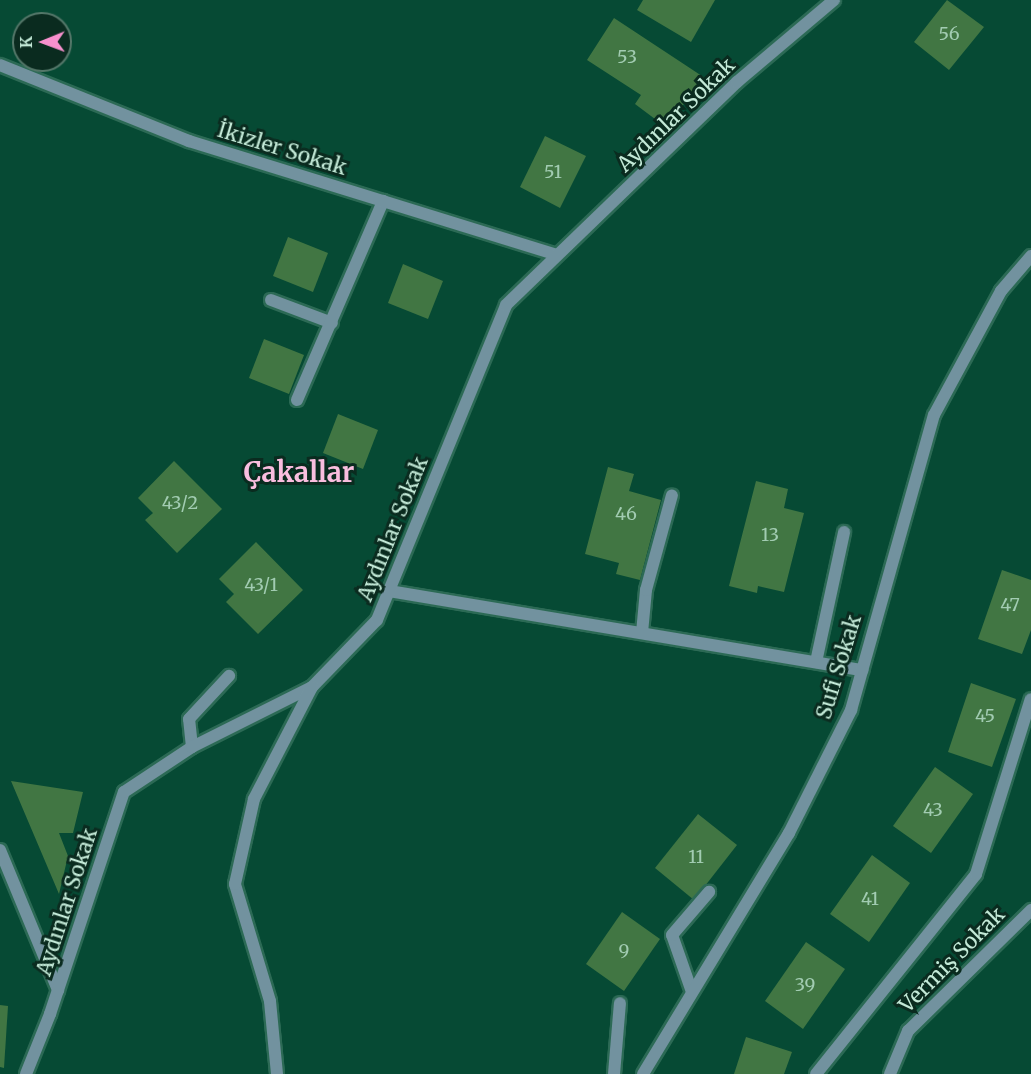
<!DOCTYPE html>
<meta charset="utf-8">
<style>
body{margin:0}
#map{position:relative;width:1031px;height:1074px;overflow:hidden;background:#064a34;font-family:Merriweather,serif}
div>[style]{position:absolute}
[style*='--x']{left:calc(var(--x)*1px);top:calc(var(--y)*1px);width:calc(var(--w)*1px);rotate:calc(var(--a)*1deg)}
.building>*{inset:0;background:#417643}
.roads{filter:drop-shadow(2px 0 #2c6a55) drop-shadow(-2px 0 #2c6a55) drop-shadow(0 2px #2c6a55) drop-shadow(0 -2px #2c6a55)}
.service>*{height:12px;margin:-6px;padding:0 6px;transform-origin:6px;border-radius:6px;background:#72929f}
.minor>*{height:12px;margin:-6px;padding:0 6px;transform-origin:6px;border-radius:6px;background:#72929f}
.tertiary>*{height:12px;margin:-6px;padding:0 6px;transform-origin:6px;border-radius:6px;background:#72929f}
span{translate:-50% -50%;white-space:nowrap;text-align:center;line-height:1.15;-webkit-text-stroke:6px #0a2b1f;paint-order:stroke}
.number-label{font-size:18px;color:#a2ccb2}
.number-label span{-webkit-text-stroke-width:0}
.street-label{font-size:21px;color:#c3e9d7}
.district-label{font-size:27px;color:#fabedf;font-weight:700}
.north{position:absolute;left:12px;top:12px;width:60px;height:60px;box-sizing:border-box;background:#0a2b1f;border:2px solid #547769;border-radius:50%;rotate:269deg;font-size:16px;font-weight:700;line-height:24px;text-align:center;color:#c3e9d7}
.north::after{content:'';display:block;margin:auto;width:21px;height:27px;background:#f790cd;clip-path:polygon(50% 0,100% 100%,50% 72%,0 100%)}
</style>
<div id="map">
<div class="building">
<i style="clip-path:polygon(643px 0,715px 0,691px 42px,637px 10px)"></i>
<i style="clip-path:polygon(947px 0,984px 27px,949px 70px,914px 42px)"></i>
<i style="clip-path:polygon(614px 18px,708px 80px,663px 125px,635px 104px,641px 95px,587px 60px)"></i>
<i style="clip-path:polygon(545px 136px,586px 156px,560px 208px,520px 187px)"></i>
<i style="clip-path:polygon(288px 237px,328px 253px,313px 292px,273px 276px)"></i>
<i style="clip-path:polygon(403px 264px,443px 281px,428px 319px,388px 303px)"></i>
<i style="clip-path:polygon(264px 339px,304px 355px,289px 394px,249px 378px)"></i>
<i style="clip-path:polygon(338px 414px,378px 430px,363px 469px,323px 453px)"></i>
<i style="clip-path:polygon(174px 461px,222px 509px,177px 553px,145px 520px,153px 513px,138px 498px)"></i>
<i style="clip-path:polygon(608px 467px,634px 474px,629px 491px,661px 500px,640px 580px,616px 574px,619px 563px,585px 554px)"></i>
<i style="clip-path:polygon(756px 481px,788px 489px,784px 508px,804px 513px,784px 592px,758px 586px,757px 593px,729px 586px)"></i>
<i style="clip-path:polygon(256px 542px,303px 590px,258px 634px,226px 602px,234px 594px,219px 579px)"></i>
<i style="clip-path:polygon(1002px 570px,1031px 580px,1031px 630px,1022px 654px,978px 639px)"></i>
<i style="clip-path:polygon(971px 683px,1016px 699px,992px 767px,948px 752px)"></i>
<i style="clip-path:polygon(935px 767px,973px 794px,931px 853px,893px 826px)"></i>
<i style="clip-path:polygon(11px 781px,83px 792px,73px 833px,59px 833px,68px 856px,59px 894px)"></i>
<i style="clip-path:polygon(698px 814px,737px 845px,694px 900px,655px 868px)"></i>
<i style="clip-path:polygon(872px 855px,910px 883px,869px 942px,830px 914px)"></i>
<i style="clip-path:polygon(622px 912px,660px 939px,624px 991px,586px 964px)"></i>
<i style="clip-path:polygon(806px 942px,845px 969px,803px 1029px,765px 1001px)"></i>
<i style="clip-path:polygon(0 1005px,8px 1006px,4px 1068px,0 1067px)"></i>
<i style="clip-path:polygon(746px 1037px,792px 1052px,784px 1074px,734px 1074px)"></i>
</div>
<div class="roads">
<div class="service">
<i style="--x:271;--y:300;--w:65;--a:20.7"></i>
<i style="--x:297;--y:400;--w:217;--a:-66.6"></i>
<i style="--x:642;--y:633;--w:43;--a:-84.7"></i>
<i style="--x:646;--y:590;--w:98;--a:-74.7"></i>
<i style="--x:816;--y:662;--w:133;--a:-77.8"></i>
<i style="--x:192;--y:747;--w:28;--a:-96"></i>
<i style="--x:189;--y:719;--w:59;--a:-47.1"></i>
<i style="--x:692;--y:992;--w:60;--a:-109.3"></i>
<i style="--x:672;--y:935;--w:57;--a:-49.3"></i>
<i style="--x:614;--y:1074;--w:71;--a:-85.2"></i>
<i style="--x:816;--y:1074;--w:256;--a:-51.3"></i>
<i style="--x:976;--y:874;--w:183;--a:-72.6"></i>
</div>
<div class="minor">
<i style="--x:0;--y:65;--w:204;--a:21.9"></i>
<i style="--x:189;--y:141;--w:385;--a:17.2"></i>
<i style="--x:389;--y:591;--w:480;--a:9.5"></i>
<i style="--x:0;--y:850;--w:152;--a:67.5"></i>
<i style="--x:26;--y:1074;--w:65;--a:-68.2"></i>
<i style="--x:50;--y:1014;--w:234;--a:-71.6"></i>
<i style="--x:124;--y:792;--w:82;--a:-33.5"></i>
<i style="--x:192;--y:747;--w:134;--a:-26.6"></i>
<i style="--x:312;--y:687;--w:93;--a:-45.9"></i>
<i style="--x:377;--y:620;--w:340;--a:-67.7"></i>
<i style="--x:506;--y:305;--w:321;--a:-44"></i>
<i style="--x:737;--y:82;--w:127;--a:-40.2"></i>
<i style="--x:277;--y:1074;--w:73;--a:-95.5"></i>
<i style="--x:270;--y:1001;--w:122;--a:-106.7"></i>
<i style="--x:235;--y:884;--w:87;--a:-77.4"></i>
<i style="--x:254;--y:799;--w:126;--a:-62.6"></i>
<i style="--x:643;--y:1074;--w:282;--a:-58.8"></i>
<i style="--x:789;--y:833;--w:138;--a:-63.2"></i>
<i style="--x:851;--y:710;--w:306;--a:-74.3"></i>
<i style="--x:934;--y:415;--w:141;--a:-61.6"></i>
<i style="--x:1001;--y:291;--w:46;--a:-49.4"></i>
</div>
<div class="tertiary">
<i style="--x:890;--y:1074;--w:47;--a:-67.3"></i>
<i style="--x:908;--y:1031;--w:173;--a:-44.5"></i>
</div>
</div>
<div class="number-label">
<span style="left:949px;top:34px">56</span>
<span style="left:627px;top:57px">53</span>
<span style="left:553px;top:172px">51</span>
<span style="left:180px;top:503px">43/2</span>
<span style="left:626px;top:514px">46</span>
<span style="left:770px;top:535px">13</span>
<span style="left:261px;top:585px">43/1</span>
<span style="left:1010px;top:605px">47</span>
<span style="left:985px;top:716px">45</span>
<span style="left:933px;top:810px">43</span>
<span style="left:696px;top:857px">11</span>
<span style="left:870px;top:899px">41</span>
<span style="left:624px;top:951px">9</span>
<span style="left:805px;top:985px">39</span>
</div>
<div class="street-label">
<span style="left:676px;top:115px;rotate:-44deg">Aydınlar Sokak</span>
<span style="left:282px;top:149px;rotate:17deg">İkizler Sokak</span>
<span style="left:393px;top:529px;rotate:-68deg">Aydınlar Sokak</span>
<span style="left:839px;top:667px;rotate:-73deg">Sufi Sokak</span>
<span style="left:67px;top:902px;rotate:-72deg">Aydınlar Sokak</span>
<span style="left:952px;top:960px;rotate:-45deg">Vermiş Sokak</span>
</div>
<div class="district-label">
<span style="left:299px;top:473px">Çakallar</span>
</div>
<div class="north">K</div>
</div>
